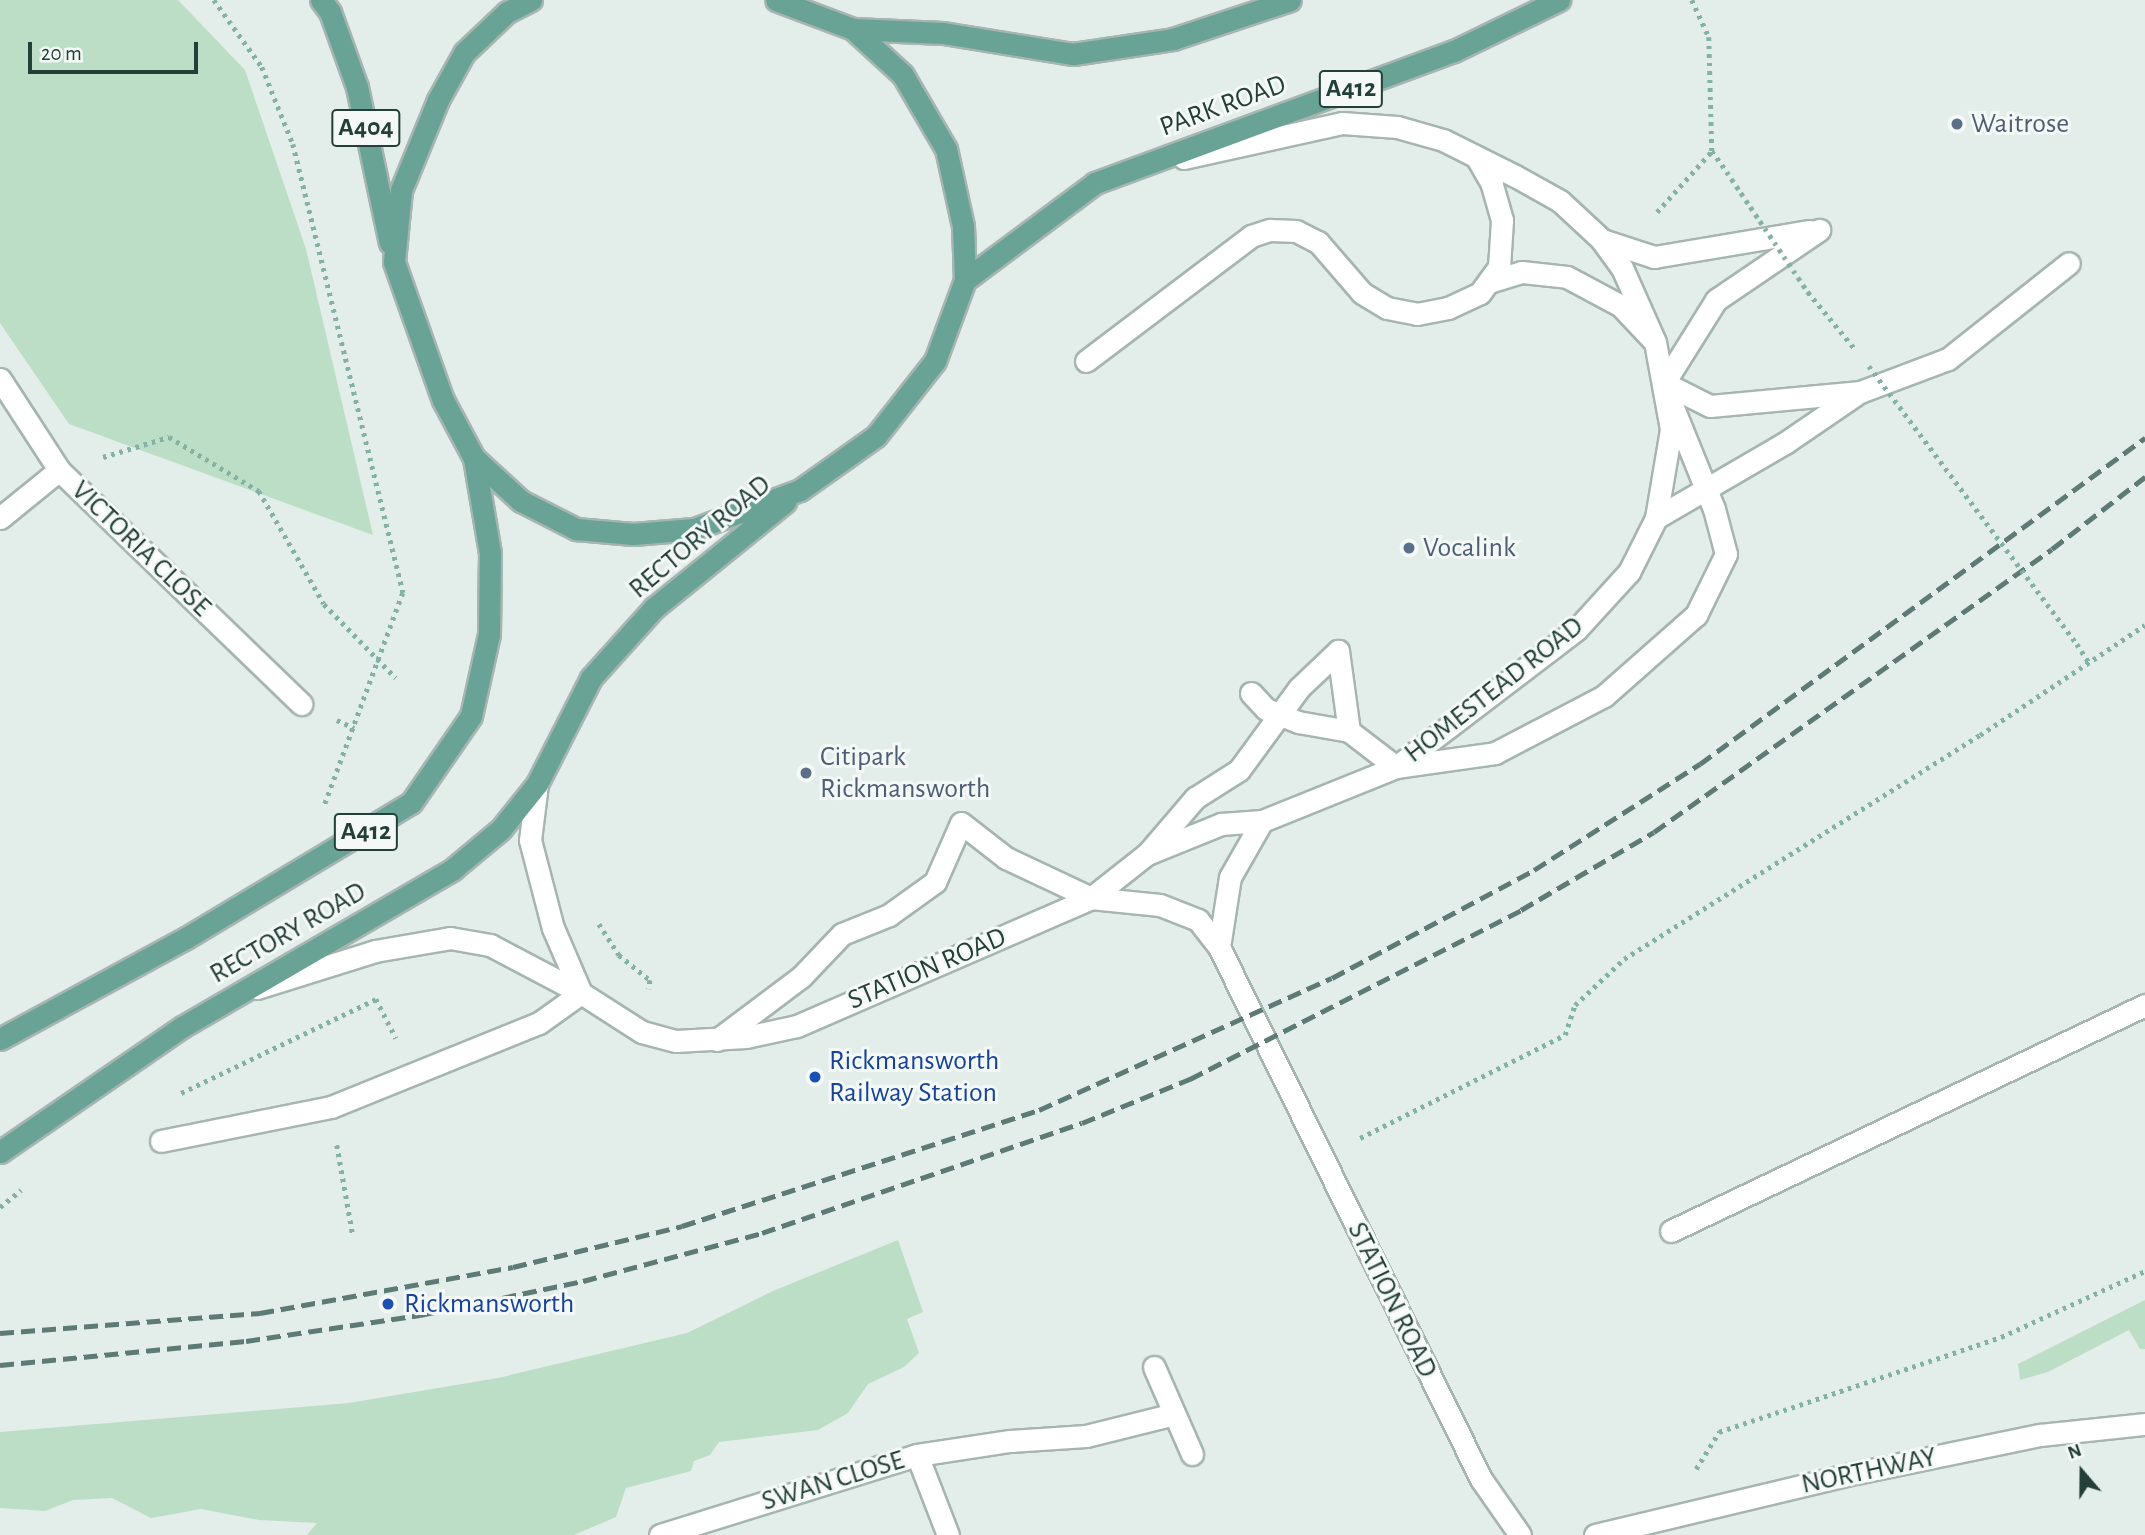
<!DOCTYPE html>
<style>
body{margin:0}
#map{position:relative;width:2145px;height:1535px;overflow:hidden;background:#e3ede9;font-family:"Alegreya Sans",sans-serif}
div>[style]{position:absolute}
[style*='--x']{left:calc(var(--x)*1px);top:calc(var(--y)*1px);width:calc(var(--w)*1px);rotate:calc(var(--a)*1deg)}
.green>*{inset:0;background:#bcdec7}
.path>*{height:4.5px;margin-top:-2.25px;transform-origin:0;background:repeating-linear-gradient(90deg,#84b1a5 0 3.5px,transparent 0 8.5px)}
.roads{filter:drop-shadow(2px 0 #a6b5b0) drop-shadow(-2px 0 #a6b5b0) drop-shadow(0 2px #a6b5b0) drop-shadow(0 -2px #a6b5b0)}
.service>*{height:21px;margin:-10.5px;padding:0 10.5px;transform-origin:10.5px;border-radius:10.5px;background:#fff}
.minor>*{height:21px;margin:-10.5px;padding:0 10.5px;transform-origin:10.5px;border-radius:10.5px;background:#fff}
.primary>*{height:21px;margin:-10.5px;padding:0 10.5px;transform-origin:10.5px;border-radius:10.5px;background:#68a396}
.rail>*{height:5px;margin-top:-2.5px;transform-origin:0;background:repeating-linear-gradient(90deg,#5d7a74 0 14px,transparent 0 21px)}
.path-bridge>*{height:4.5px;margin-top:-2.25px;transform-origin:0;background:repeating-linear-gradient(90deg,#84b1a5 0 3.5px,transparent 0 8.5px)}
.dots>*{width:19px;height:19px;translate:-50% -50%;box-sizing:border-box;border:4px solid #f4f9f7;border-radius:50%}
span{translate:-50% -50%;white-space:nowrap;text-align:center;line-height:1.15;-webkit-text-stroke:6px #f4f9f7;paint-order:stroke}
.shield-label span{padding:2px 5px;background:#f4f9f7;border:2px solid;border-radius:5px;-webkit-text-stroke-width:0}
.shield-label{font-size:26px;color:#233f38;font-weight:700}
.street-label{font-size:28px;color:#233f38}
.service-label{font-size:28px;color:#4e5e75}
.left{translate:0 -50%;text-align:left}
.transit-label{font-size:28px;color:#164399}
.north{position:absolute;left:2047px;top:1437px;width:70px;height:70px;-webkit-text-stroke:5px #f4f9f7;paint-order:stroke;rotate:340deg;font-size:19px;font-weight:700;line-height:28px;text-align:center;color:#233f38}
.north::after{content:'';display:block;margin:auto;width:24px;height:32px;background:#233f38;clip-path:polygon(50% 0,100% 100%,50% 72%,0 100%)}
.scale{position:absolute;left:28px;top:42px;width:170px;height:32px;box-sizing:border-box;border:4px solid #233f38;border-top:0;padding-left:9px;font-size:21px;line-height:24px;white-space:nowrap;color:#233f38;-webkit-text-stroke:5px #f4f9f7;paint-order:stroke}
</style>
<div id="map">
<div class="green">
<i style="clip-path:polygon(0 0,178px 0,245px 70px,306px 249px,373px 535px,69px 424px,0 323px)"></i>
<i style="clip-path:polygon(898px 1240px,923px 1312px,907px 1319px,919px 1353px,904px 1367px,868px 1384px,848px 1413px,818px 1430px,719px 1442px,710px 1455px,694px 1461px,691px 1471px,626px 1488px,616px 1517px,574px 1535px,307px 1535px,317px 1523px,259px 1520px,201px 1509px,151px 1518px,112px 1498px,73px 1500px,45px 1511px,0 1508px,0 1432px,349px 1403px,498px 1378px,687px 1333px,773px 1291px)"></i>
<i style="clip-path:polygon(2145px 1300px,2145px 1349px,2140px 1349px,2129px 1330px,2048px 1372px,2020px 1380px,2018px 1364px)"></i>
</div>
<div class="path">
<i style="--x:214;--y:0;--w:82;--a:54.4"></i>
<i style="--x:262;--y:67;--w:83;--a:68.1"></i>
<i style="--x:293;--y:144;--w:462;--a:76.2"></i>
<i style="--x:403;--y:593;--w:228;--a:110.3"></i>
<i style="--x:1692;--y:0;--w:41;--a:65.3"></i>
<i style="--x:1709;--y:37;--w:114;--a:88.5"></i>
<i style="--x:1712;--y:151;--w:26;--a:54"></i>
<i style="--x:1657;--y:212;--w:82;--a:-48"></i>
<i style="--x:1808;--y:292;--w:74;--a:50.5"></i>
<i style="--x:103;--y:457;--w:69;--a:-16.9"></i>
<i style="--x:169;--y:437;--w:105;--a:31"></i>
<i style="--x:259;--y:491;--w:130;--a:60.1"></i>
<i style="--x:324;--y:604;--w:103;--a:45.8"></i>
<i style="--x:2077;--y:644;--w:24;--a:57"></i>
<i style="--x:337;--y:720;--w:19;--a:25"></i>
<i style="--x:599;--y:924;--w:37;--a:57"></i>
<i style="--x:619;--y:955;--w:40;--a:39"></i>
<i style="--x:650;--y:980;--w:9;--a:96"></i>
<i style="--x:181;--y:1093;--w:216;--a:-25.7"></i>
<i style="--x:376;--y:999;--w:44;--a:62.9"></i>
<i style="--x:1360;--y:1138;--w:229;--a:-26.7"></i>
<i style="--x:1565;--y:1035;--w:32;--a:-72"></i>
<i style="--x:1575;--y:1005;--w:67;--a:-43.2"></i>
<i style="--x:1624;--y:959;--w:421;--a:-32.2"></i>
<i style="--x:1980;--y:735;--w:198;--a:-33.7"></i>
<i style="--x:337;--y:1145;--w:92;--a:80"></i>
<i style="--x:0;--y:1207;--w:27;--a:-39"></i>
<i style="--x:1696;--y:1469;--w:44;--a:-58.1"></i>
<i style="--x:1719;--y:1432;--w:298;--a:-18.6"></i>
<i style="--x:2001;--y:1337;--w:158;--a:-24.6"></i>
</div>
<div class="roads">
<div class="service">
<i style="--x:1602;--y:240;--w:55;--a:18.1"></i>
<i style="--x:1654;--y:257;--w:158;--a:-9.5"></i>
<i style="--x:1489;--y:282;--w:34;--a:-17"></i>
<i style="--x:1522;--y:272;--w:45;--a:6.3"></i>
<i style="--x:1567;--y:277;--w:61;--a:28.2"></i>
<i style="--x:1621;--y:306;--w:45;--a:46.8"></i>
<i style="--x:1086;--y:361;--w:207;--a:-37.1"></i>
<i style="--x:1251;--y:236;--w:20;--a:-18"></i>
<i style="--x:1270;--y:230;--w:26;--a:2"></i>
<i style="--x:1296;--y:231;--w:25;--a:27"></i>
<i style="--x:1318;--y:242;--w:67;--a:49.2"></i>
<i style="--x:1362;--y:293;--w:29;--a:31"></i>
<i style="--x:1387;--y:308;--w:31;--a:11"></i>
<i style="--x:1417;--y:314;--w:32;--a:-11"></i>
<i style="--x:1448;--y:308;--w:35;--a:-25"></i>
<i style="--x:1480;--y:293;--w:32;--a:-54"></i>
<i style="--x:1499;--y:267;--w:47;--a:-86.3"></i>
<i style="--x:1502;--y:220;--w:37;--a:-106"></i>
<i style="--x:1492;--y:184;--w:32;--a:-120"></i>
<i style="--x:1664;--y:383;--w:51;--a:26.6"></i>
<i style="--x:1710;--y:406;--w:151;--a:-5.3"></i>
<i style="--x:1860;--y:392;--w:94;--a:-20.6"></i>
<i style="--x:1948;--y:359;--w:154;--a:-38.4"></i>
<i style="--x:1664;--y:383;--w:98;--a:-57.9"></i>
<i style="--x:1716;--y:300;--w:125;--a:-34.2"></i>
<i style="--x:0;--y:518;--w:76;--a:-39.1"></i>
<i style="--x:1656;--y:518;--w:149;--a:-30.2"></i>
<i style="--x:1785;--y:443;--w:85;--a:-34.4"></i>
<i style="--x:1338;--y:651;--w:81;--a:82.2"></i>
<i style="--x:1251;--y:693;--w:22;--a:47"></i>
<i style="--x:1266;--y:709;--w:35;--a:22"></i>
<i style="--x:1298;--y:722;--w:52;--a:10"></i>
<i style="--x:1349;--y:731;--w:59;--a:37.5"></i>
<i style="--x:1396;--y:767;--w:100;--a:-8"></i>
<i style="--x:1495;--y:753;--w:123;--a:-27.6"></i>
<i style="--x:1604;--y:696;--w:123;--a:-41.4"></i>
<i style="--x:1696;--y:615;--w:68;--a:-63.8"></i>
<i style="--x:1726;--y:554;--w:47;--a:-104.9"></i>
<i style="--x:1714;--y:509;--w:112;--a:-112"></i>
<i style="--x:1147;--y:854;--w:74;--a:-49.4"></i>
<i style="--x:1195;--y:798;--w:52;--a:-32.5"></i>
<i style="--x:1239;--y:770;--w:102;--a:-53.8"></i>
<i style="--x:1299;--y:688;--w:54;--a:-43.5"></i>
<i style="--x:717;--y:1040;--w:105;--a:-36.9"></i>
<i style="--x:801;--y:977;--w:59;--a:-46.4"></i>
<i style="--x:842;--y:934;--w:51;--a:-22"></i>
<i style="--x:889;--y:915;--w:57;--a:-35.7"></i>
<i style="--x:935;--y:882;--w:64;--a:-66.2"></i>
<i style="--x:961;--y:823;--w:57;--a:37.9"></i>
<i style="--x:1006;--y:858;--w:94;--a:25.2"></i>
<i style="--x:1091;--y:898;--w:69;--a:5.8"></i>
<i style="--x:1160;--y:905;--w:41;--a:21.5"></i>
<i style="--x:1198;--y:920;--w:34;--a:52"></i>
<i style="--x:161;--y:1141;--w:173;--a:-11.3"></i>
<i style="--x:331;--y:1107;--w:224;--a:-22"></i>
<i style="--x:539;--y:1023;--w:52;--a:-35.5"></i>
<i style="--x:1671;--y:1231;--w:525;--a:-25.49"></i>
<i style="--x:1154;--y:1367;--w:95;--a:66.4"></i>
<i style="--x:1010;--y:1441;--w:76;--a:-3.8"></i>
<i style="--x:1086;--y:1436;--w:91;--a:-14"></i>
<i style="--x:917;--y:1455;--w:86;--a:68.8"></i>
</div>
<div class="minor">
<i style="--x:0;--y:379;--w:108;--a:57"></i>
<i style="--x:59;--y:470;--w:337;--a:44"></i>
<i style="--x:537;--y:784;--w:56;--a:97.1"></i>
<i style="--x:530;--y:840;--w:91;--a:75.4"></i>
<i style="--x:553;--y:928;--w:71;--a:66.7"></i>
<i style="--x:1262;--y:821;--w:64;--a:119.7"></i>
<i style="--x:1230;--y:877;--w:71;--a:98.9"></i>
<i style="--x:1219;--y:947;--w:593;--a:63.78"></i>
<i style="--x:1481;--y:1479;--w:68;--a:55.1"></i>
<i style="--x:257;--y:988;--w:124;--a:-17.4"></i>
<i style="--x:375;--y:951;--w:76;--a:-9.8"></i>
<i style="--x:450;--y:938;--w:41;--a:9.9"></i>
<i style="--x:490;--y:945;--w:103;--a:27.8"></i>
<i style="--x:581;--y:993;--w:72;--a:32.6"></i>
<i style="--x:642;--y:1032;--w:35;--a:15"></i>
<i style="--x:676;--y:1041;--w:70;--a:-3.3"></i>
<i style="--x:746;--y:1037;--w:52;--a:-12.2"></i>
<i style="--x:797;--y:1026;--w:321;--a:-23.5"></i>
<i style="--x:1091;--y:898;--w:71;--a:-38.2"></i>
<i style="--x:1147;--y:854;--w:80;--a:-22.1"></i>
<i style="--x:1221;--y:824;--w:41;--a:-4.2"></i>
<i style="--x:1262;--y:821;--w:144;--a:-21.9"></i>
<i style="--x:1396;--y:767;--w:226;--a:-37.3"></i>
<i style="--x:1576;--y:630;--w:79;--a:-47.6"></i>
<i style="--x:1629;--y:572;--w:60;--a:-63.4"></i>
<i style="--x:1656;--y:518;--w:90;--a:-80.4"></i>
<i style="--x:1671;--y:429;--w:88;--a:-100.4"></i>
<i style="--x:1655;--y:342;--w:81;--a:-114"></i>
<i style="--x:1622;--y:268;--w:34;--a:-126"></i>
<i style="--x:1602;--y:240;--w:57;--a:-137.1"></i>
<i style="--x:1560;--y:201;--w:51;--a:-150.9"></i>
<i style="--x:1515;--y:176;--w:80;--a:-153.4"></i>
<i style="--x:1443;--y:140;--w:48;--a:-164.2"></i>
<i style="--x:1397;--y:127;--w:55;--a:-175.8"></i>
<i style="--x:1342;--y:123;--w:162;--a:167.5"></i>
<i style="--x:660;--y:1535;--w:269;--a:-17.3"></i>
<i style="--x:917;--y:1455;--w:94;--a:-8.6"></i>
<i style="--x:1595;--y:1535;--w:268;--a:-13.4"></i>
<i style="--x:1856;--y:1473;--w:188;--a:-11.7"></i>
<i style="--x:2040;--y:1435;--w:106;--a:-6"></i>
</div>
<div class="primary">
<i style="--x:321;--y:0;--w:15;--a:53"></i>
<i style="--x:330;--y:12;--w:80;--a:70.2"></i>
<i style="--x:357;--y:87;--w:159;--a:78.1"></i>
<i style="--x:531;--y:0;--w:27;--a:153"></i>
<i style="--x:507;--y:12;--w:59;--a:136.4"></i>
<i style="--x:464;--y:53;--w:54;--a:119"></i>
<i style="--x:438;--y:100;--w:97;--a:112.3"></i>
<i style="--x:401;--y:190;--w:72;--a:95.6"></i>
<i style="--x:394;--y:262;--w:146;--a:70.5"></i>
<i style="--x:443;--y:400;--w:66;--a:61.9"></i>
<i style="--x:474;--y:458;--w:64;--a:42.5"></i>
<i style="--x:521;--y:501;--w:62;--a:27"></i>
<i style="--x:576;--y:529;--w:57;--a:5"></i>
<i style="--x:633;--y:534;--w:61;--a:-4.7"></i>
<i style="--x:694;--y:529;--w:113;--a:-20.2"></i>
<i style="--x:800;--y:490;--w:93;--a:-35.4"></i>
<i style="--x:876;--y:436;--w:95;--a:-51.8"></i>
<i style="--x:935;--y:361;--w:86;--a:-69.7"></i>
<i style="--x:965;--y:280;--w:54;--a:-92.1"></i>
<i style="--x:963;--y:226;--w:79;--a:-102.4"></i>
<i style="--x:946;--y:149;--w:86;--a:-120.2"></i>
<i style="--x:903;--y:75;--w:68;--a:-137.4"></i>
<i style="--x:853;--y:29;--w:82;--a:-159.4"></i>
<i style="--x:853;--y:29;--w:90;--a:2.5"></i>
<i style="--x:943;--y:33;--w:132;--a:9.2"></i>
<i style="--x:1073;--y:54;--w:101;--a:-8.5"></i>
<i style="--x:1173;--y:39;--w:123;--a:-18.4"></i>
<i style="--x:965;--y:280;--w:162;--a:-36.7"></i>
<i style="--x:1095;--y:183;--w:382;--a:-20.2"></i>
<i style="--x:1454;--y:51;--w:117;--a:-25.9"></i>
<i style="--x:0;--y:1039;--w:212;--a:-28.5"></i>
<i style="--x:186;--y:938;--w:262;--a:-31"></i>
<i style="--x:411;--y:803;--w:106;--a:-55.4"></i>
<i style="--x:471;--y:716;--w:84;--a:-77.6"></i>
<i style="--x:489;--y:634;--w:81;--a:-89.3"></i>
<i style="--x:490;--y:553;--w:96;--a:-99.6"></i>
<i style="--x:0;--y:1152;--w:221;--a:-34.5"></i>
<i style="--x:182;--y:1027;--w:314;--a:-30.2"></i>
<i style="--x:453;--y:869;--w:62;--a:-39.8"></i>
<i style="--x:501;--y:829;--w:58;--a:-51.3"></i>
<i style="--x:537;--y:784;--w:119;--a:-63"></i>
<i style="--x:591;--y:678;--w:94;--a:-48"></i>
<i style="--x:654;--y:608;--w:169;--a:-39"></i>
</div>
</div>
<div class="rail">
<i style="--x:0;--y:1333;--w:261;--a:-4.4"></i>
<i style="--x:260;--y:1313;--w:257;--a:-10.3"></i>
<i style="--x:513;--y:1267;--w:174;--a:-13.6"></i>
<i style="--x:682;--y:1226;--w:375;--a:-18"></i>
<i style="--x:1039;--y:1110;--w:321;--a:-24.3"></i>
<i style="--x:1332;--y:978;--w:229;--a:-28.1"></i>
<i style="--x:1534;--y:870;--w:197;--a:-32.6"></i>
<i style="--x:1700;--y:764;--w:552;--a:-36.23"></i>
<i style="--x:0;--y:1365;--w:247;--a:-5.6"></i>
<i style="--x:246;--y:1341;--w:176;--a:-8.5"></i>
<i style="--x:420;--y:1315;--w:167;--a:-11.8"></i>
<i style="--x:583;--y:1281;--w:185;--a:-15"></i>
<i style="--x:762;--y:1233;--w:338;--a:-19"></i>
<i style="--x:1082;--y:1123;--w:117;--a:-22.2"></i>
<i style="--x:1190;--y:1079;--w:372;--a:-27"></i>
<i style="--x:1521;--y:910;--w:154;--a:-30.4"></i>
<i style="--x:1654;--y:832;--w:488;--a:-35.4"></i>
<i style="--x:2052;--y:549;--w:118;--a:-37.7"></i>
</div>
<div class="path-bridge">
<i style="--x:1727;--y:172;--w:145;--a:56"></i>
<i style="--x:1869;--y:366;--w:347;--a:53.2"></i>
</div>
<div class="dots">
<i style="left:1957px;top:124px;background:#5c6f8a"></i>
<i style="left:1409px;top:548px;background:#5c6f8a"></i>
<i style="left:806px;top:773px;background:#5c6f8a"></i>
<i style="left:815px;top:1077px;background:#1a4fb4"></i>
<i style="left:388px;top:1304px;background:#1a4fb4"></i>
</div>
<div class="shield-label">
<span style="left:1351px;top:89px">A412</span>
<span style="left:366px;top:128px">A404</span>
<span style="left:366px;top:832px">A412</span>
</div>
<div class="street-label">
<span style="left:1223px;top:106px;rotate:-20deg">PARK ROAD</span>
<span style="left:700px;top:537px;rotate:-40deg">RECTORY ROAD</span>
<span style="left:141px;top:549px;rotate:44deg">VICTORIA CLOSE</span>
<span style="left:1494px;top:690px;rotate:-38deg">HOMESTEAD ROAD</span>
<span style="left:288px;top:933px;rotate:-30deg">RECTORY ROAD</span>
<span style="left:927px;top:969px;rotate:-23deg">STATION ROAD</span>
<span style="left:1392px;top:1300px;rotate:64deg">STATION ROAD</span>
<span style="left:1869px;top:1471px;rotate:-12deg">NORTHWAY</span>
<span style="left:833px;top:1481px;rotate:-17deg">SWAN CLOSE</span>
</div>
<div class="service-label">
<span class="left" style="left:1971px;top:124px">Waitrose</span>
<span class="left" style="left:1423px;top:548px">Vocalink</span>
<span class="left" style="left:820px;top:773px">Citipark<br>Rickmansworth</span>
</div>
<div class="transit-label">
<span class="left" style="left:829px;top:1077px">Rickmansworth<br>Railway Station</span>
<span class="left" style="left:404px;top:1304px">Rickmansworth</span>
</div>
<div class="north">N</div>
<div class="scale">20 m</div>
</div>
